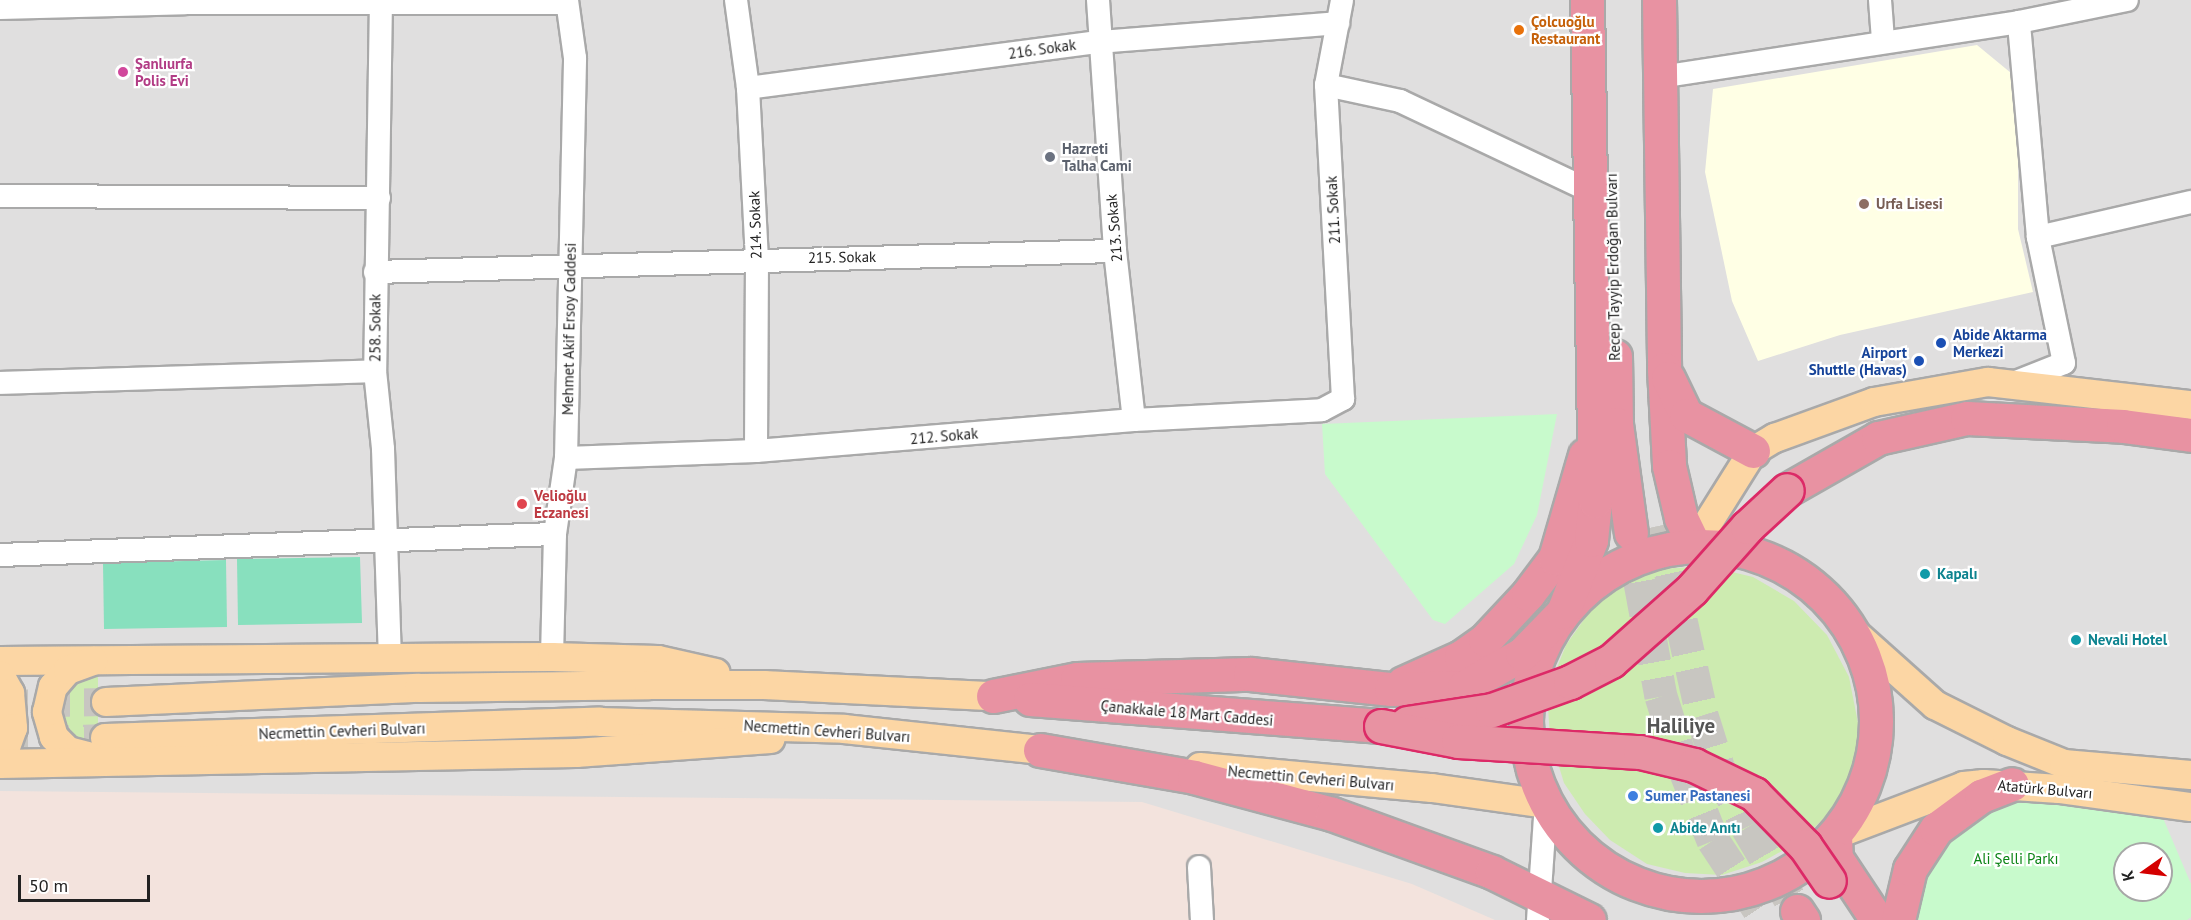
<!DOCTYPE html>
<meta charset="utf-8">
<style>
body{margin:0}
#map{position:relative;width:2191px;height:920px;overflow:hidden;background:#f2efe9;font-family:"PT Sans",sans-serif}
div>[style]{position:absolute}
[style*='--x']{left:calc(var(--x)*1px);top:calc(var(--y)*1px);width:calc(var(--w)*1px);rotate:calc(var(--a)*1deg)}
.residential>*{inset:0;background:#e0dfdf}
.education>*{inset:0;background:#ffffe5}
.military>*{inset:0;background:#f3e3dd}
.grass>*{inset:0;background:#cdebb0}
.park>*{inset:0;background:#c8facc}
.pitch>*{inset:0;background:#88e0be}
.major-tunnel>*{height:28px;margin-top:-14px;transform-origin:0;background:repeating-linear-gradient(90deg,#c8c6c1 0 28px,transparent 0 42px)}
.highway-tunnel>*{height:33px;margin-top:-16.5px;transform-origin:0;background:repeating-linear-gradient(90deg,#c8c6c1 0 33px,transparent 0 49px)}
.roads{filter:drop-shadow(2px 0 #a9a9a9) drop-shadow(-2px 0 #a9a9a9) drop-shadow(0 2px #a9a9a9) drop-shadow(0 -2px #a9a9a9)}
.minor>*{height:22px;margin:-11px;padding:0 11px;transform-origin:11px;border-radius:11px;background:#fff}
.major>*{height:28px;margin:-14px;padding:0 14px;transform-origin:14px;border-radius:14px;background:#fcd6a4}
.highway>*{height:33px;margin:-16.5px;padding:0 16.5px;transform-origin:16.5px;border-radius:16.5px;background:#e892a2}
.highway>.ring{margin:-16.5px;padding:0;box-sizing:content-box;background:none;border:33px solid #e892a2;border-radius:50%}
.bridges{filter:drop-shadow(2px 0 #dc2a67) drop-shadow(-2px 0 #dc2a67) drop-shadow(0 2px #dc2a67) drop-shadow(0 -2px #dc2a67)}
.highway-bridge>*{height:33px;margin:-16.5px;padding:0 16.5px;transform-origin:16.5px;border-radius:16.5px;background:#e892a2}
.dots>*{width:16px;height:16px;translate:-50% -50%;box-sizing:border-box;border:3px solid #fff;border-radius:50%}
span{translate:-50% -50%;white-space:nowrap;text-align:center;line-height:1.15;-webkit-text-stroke:4.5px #fff;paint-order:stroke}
.food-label{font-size:15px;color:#c56008;font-weight:700}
.left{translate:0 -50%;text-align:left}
.street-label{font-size:15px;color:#222}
.hotel-label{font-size:15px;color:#b23c85;font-weight:700}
.worship-label{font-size:15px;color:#5b616d;font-weight:700}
.education-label{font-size:15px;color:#785e54;font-weight:700}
.transit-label{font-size:15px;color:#164399;font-weight:700}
.right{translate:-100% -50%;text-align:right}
.health-label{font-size:15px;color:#be3a42;font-weight:700}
.culture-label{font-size:15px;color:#0d838f;font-weight:700}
.shop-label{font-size:15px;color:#366cbe;font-weight:700}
.park-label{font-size:15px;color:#0c8416}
.district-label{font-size:21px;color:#555;font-weight:700}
.north{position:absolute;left:2113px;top:842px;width:60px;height:60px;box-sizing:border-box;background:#fff;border:2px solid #a7a7a7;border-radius:50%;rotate:256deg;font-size:16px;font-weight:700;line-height:24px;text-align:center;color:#222}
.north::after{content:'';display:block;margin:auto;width:21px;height:27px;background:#d40000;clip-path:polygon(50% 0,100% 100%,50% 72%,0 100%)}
.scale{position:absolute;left:18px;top:875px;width:132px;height:27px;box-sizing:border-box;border:3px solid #222;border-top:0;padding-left:8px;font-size:18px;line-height:21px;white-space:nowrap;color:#222;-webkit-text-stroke:4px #fff;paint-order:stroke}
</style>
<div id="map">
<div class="residential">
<i style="clip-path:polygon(evenodd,0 0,2191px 0,2191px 920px,0 920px,0 0,2125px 854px,2161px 854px,2161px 890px,2125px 890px,2125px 854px)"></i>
</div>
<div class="education">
<i style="clip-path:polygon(1977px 45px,2011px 73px,2018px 146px,2018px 229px,2033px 292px,1840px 335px,1758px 361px,1732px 301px,1705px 172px,1713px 89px)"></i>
</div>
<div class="military">
<i style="clip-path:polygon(0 791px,1142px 802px,1412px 884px,1495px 920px,0 920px)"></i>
</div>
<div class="grass">
<i style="clip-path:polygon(1707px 566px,1753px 577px,1794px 601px,1827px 635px,1849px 677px,1858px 723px,1855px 766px,1837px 805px,1802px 840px,1762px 862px,1722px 875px,1685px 873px,1647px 864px,1610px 840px,1585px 814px,1564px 783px,1550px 737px,1547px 693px,1566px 645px,1592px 608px,1615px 585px,1660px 569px)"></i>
<i style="clip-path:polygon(98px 673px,98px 749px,80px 743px,66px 727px,61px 711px,66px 695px,79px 679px)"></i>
</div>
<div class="park">
<i style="clip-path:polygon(1557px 414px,1537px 515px,1514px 564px,1445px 624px,1433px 620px,1325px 474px,1322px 424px)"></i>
<i style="clip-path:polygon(evenodd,2007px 797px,2117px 807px,2163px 818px,2191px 884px,2191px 917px,2187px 920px,1914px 920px,1922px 878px,1948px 837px,2007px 797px,2125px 854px,2161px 854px,2161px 890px,2125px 890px,2125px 854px)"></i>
</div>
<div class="pitch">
<i style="clip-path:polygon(360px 557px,362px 623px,238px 625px,237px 559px)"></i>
<i style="clip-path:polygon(226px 560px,227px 627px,104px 629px,103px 563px)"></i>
</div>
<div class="major-tunnel">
<i style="--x:0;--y:704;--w:106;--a:-1.1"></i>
<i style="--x:0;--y:742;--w:105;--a:-2.2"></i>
</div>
<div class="highway-tunnel">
<i style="--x:1660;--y:525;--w:195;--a:77.5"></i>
<i style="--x:1702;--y:715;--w:57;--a:72.5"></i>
<i style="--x:1719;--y:769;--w:64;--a:64.2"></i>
<i style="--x:1747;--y:827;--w:98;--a:59.2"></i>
<i style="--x:1631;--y:533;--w:166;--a:79.6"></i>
<i style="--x:1661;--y:696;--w:76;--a:72.3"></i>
<i style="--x:1684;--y:768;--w:78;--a:68.1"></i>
<i style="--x:1713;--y:840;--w:96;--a:56.5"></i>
</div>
<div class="roads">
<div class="minor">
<i style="--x:381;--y:0;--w:371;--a:90.9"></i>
<i style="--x:375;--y:371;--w:78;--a:84.1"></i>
<i style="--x:383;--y:449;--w:207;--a:88.1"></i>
<i style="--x:736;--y:0;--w:89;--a:82.2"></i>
<i style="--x:748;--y:88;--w:171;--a:87"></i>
<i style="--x:757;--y:259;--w:192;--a:90.3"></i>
<i style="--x:1098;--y:0;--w:252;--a:86.1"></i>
<i style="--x:1115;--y:251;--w:170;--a:83.6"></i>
<i style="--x:1880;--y:0;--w:40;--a:85.7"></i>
<i style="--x:0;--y:8;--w:185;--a:-1.5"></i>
<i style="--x:185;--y:3;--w:382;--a:0"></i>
<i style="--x:1660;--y:77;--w:363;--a:-8.7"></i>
<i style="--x:2019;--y:22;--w:110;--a:-11.5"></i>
<i style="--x:1326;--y:85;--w:76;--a:12.2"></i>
<i style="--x:1400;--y:101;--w:210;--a:25.3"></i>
<i style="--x:748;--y:88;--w:354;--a:-7.5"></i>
<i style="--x:1099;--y:42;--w:240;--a:-4.5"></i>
<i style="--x:0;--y:196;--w:379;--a:0.3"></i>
<i style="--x:2038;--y:237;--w:157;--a:-12.9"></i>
<i style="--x:375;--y:272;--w:740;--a:-1.63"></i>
<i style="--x:0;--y:383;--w:375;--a:-1.8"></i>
<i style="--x:2011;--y:384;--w:57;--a:-21.6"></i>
<i style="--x:2064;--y:363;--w:129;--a:-101.7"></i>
<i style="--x:2038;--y:237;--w:216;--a:-95.1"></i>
<i style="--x:566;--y:458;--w:190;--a:-2.1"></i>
<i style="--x:756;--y:451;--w:379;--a:-4.7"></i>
<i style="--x:1134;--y:420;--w:188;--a:-3"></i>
<i style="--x:1322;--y:410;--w:24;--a:-28"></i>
<i style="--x:1343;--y:399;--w:314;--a:-93.1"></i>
<i style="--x:1326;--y:85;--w:86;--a:-79.3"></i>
<i style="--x:0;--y:555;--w:555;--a:-2.17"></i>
<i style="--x:552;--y:657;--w:123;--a:-88.6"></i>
<i style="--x:555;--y:534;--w:77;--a:-81.8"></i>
<i style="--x:566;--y:458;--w:400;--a:-88.7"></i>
<i style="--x:575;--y:58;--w:59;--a:-97.9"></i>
<i style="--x:1199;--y:867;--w:53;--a:86.8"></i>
<i style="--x:1538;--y:920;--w:116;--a:-86.1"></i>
</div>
<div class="major">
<i style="--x:1694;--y:545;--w:111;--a:-57.9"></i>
<i style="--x:1753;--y:451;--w:26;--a:-31"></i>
<i style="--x:1775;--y:438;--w:105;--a:-20"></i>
<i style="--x:1874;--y:402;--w:116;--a:-10"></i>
<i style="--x:1988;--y:382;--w:204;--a:6.5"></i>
<i style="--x:1850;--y:629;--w:114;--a:41.8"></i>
<i style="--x:1935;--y:705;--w:80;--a:26.6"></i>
<i style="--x:2007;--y:741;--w:61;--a:22"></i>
<i style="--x:2064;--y:764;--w:127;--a:5"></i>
<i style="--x:0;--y:661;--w:552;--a:-0.42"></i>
<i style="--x:552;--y:657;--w:106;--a:1.6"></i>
<i style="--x:658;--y:660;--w:59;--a:12.6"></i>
<i style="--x:0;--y:675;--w:21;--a:61"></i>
<i style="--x:10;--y:693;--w:35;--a:85"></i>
<i style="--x:13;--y:728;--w:38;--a:110"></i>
<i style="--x:106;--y:702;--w:313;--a:-2.6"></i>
<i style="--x:419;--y:688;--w:230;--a:-0.7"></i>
<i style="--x:649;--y:685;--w:115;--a:0"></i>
<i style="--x:764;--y:685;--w:229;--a:2.8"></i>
<i style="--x:105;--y:738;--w:495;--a:-1.9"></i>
<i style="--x:600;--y:722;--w:244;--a:1.6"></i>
<i style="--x:844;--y:729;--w:218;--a:6.1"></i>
<i style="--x:92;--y:757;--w:25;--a:-166"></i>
<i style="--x:68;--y:751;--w:20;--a:-135"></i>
<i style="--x:54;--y:737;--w:26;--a:-106"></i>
<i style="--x:47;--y:712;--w:26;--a:-77"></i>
<i style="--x:53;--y:687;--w:23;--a:-49"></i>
<i style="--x:68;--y:670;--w:27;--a:-20"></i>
<i style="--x:0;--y:764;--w:576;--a:-1.09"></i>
<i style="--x:576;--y:753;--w:195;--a:-4.1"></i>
<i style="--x:1200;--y:767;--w:233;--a:5.2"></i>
<i style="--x:1432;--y:788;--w:115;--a:8"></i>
<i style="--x:1835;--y:835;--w:138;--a:-20.8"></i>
<i style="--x:1964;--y:786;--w:20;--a:-6"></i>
<i style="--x:1984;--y:784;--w:75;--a:3.8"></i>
<i style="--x:2059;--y:789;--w:133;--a:7.8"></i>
</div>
<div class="highway">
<i style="--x:1659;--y:0;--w:369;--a:89.2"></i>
<i style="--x:1664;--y:369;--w:97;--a:87"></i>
<i style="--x:1669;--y:466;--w:53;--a:77"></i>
<i style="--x:1681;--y:518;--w:30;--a:64"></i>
<i style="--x:1615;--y:356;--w:68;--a:89.2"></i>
<i style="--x:1616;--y:424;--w:110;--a:82.2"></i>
<i style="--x:1668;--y:378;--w:41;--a:64.1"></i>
<i style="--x:1686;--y:415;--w:76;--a:28.2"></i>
<i style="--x:1787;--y:490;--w:105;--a:-29.7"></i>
<i style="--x:1878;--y:438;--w:91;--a:-12.7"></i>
<i style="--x:1967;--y:418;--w:156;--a:2.9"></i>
<i style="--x:2123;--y:426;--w:69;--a:7.5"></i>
<i class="ring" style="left:1526px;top:546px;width:317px;height:317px"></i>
<i style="--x:1403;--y:683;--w:64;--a:-24.1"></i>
<i style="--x:1461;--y:657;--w:29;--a:-35"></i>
<i style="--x:1485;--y:640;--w:63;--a:-46.9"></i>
<i style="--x:1528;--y:594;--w:45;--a:-53.1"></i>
<i style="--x:1555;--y:558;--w:107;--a:-73.8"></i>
<i style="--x:993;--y:696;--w:86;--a:-11.4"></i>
<i style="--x:1077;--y:679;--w:173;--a:-1.7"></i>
<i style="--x:1250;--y:674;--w:142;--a:6.1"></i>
<i style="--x:1391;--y:689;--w:73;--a:-1.6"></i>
<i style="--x:1464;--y:687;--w:67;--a:-29.6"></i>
<i style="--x:1522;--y:654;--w:59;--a:-45.7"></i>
<i style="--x:1563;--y:612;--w:77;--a:-68.7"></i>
<i style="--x:1591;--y:540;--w:39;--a:-84"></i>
<i style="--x:1595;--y:501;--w:501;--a:-90.91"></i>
<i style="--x:1030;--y:699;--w:352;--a:4.4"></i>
<i style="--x:1040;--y:750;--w:156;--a:9.9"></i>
<i style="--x:1194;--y:777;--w:143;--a:15"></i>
<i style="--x:1332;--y:814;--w:170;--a:19.9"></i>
<i style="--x:1492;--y:872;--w:108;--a:26.3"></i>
<i style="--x:1835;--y:835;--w:23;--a:88"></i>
<i style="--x:1836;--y:858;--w:74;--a:56.5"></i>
<i style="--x:1797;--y:911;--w:11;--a:56"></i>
<i style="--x:1898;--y:920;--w:52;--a:-76.8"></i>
<i style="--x:1910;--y:869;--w:48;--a:-57"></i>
<i style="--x:1936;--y:829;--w:56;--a:-36.3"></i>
<i style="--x:1981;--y:796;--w:33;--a:-21"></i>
</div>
</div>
<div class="bridges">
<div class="highway-bridge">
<i style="--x:1407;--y:723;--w:86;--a:-8.7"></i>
<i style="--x:1492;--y:710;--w:83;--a:-19.7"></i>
<i style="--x:1570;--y:682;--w:46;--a:-27.1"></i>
<i style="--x:1611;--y:661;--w:108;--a:-41.6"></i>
<i style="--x:1692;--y:589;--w:83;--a:-48.4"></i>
<i style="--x:1747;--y:527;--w:54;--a:-42.8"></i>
<i style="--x:1381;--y:726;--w:78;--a:11"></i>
<i style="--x:1458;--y:741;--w:182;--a:3.5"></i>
<i style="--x:1640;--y:752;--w:56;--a:13.5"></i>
<i style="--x:1694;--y:765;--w:67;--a:25.8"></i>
<i style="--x:1754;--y:794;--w:73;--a:45.6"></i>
<i style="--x:1805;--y:846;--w:42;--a:55.6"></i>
</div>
</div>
<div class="dots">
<i style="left:1519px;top:30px;background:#e8710a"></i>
<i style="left:123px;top:72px;background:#d1479c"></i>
<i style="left:1050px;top:157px;background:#6b7280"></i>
<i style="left:1864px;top:204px;background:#8d6e63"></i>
<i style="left:1941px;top:343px;background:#1a4fb4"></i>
<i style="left:1919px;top:361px;background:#1a4fb4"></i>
<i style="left:522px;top:504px;background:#e0444e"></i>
<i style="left:1925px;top:574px;background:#0f9aa8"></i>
<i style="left:2076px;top:640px;background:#0f9aa8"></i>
<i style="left:1633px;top:796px;background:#3f7fe0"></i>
<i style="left:1658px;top:828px;background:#0f9aa8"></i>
</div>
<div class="food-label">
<span class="left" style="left:1531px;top:30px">Çolcuoğlu<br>Restaurant</span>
</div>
<div class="street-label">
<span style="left:1042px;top:49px;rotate:-8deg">216. Sokak</span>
<span style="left:1333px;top:210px;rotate:-93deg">211. Sokak</span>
<span style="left:755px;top:225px;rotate:-92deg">214. Sokak</span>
<span style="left:1114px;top:228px;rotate:-95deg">213. Sokak</span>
<span style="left:842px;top:257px;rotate:-1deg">215. Sokak</span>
<span style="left:1613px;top:267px;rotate:-91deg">Recep Tayyip Erdoğan Bulvarı</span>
<span style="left:375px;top:328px;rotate:-90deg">258. Sokak</span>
<span style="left:569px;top:329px;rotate:-89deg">Mehmet Akif Ersoy Caddesi</span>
<span style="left:944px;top:436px;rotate:-5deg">212. Sokak</span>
<span style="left:1187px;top:713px;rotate:5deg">Çanakkale 18 Mart Caddesi</span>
<span style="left:342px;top:731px;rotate:-2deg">Necmettin Cevheri Bulvarı</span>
<span style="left:827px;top:731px;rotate:4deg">Necmettin Cevheri Bulvarı</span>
<span style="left:1311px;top:778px;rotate:5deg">Necmettin Cevheri Bulvarı</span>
<span style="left:2045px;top:789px;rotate:5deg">Atatürk Bulvarı</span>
</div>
<div class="hotel-label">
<span class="left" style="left:135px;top:72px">Şanlıurfa<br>Polis Evi</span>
</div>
<div class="worship-label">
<span class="left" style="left:1062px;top:157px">Hazreti<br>Talha Cami</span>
</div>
<div class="education-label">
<span class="left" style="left:1876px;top:204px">Urfa Lisesi</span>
</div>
<div class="transit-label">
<span class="left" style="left:1953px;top:343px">Abide Aktarma<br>Merkezi</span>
<span class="right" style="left:1907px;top:361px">Airport<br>Shuttle (Havas)</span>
</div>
<div class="health-label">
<span class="left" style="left:534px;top:504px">Velioğlu<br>Eczanesi</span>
</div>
<div class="culture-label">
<span class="left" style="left:1937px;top:574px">Kapalı</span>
<span class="left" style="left:2088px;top:640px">Nevali Hotel</span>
<span class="left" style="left:1670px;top:828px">Abide Anıtı</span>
</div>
<div class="shop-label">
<span class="left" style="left:1645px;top:796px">Sumer Pastanesi</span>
</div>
<div class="park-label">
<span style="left:2016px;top:859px">Ali Şelli Parkı</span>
</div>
<div class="district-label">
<span style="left:1681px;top:726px">Haliliye</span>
</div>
<div class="north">K</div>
<div class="scale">50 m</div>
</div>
